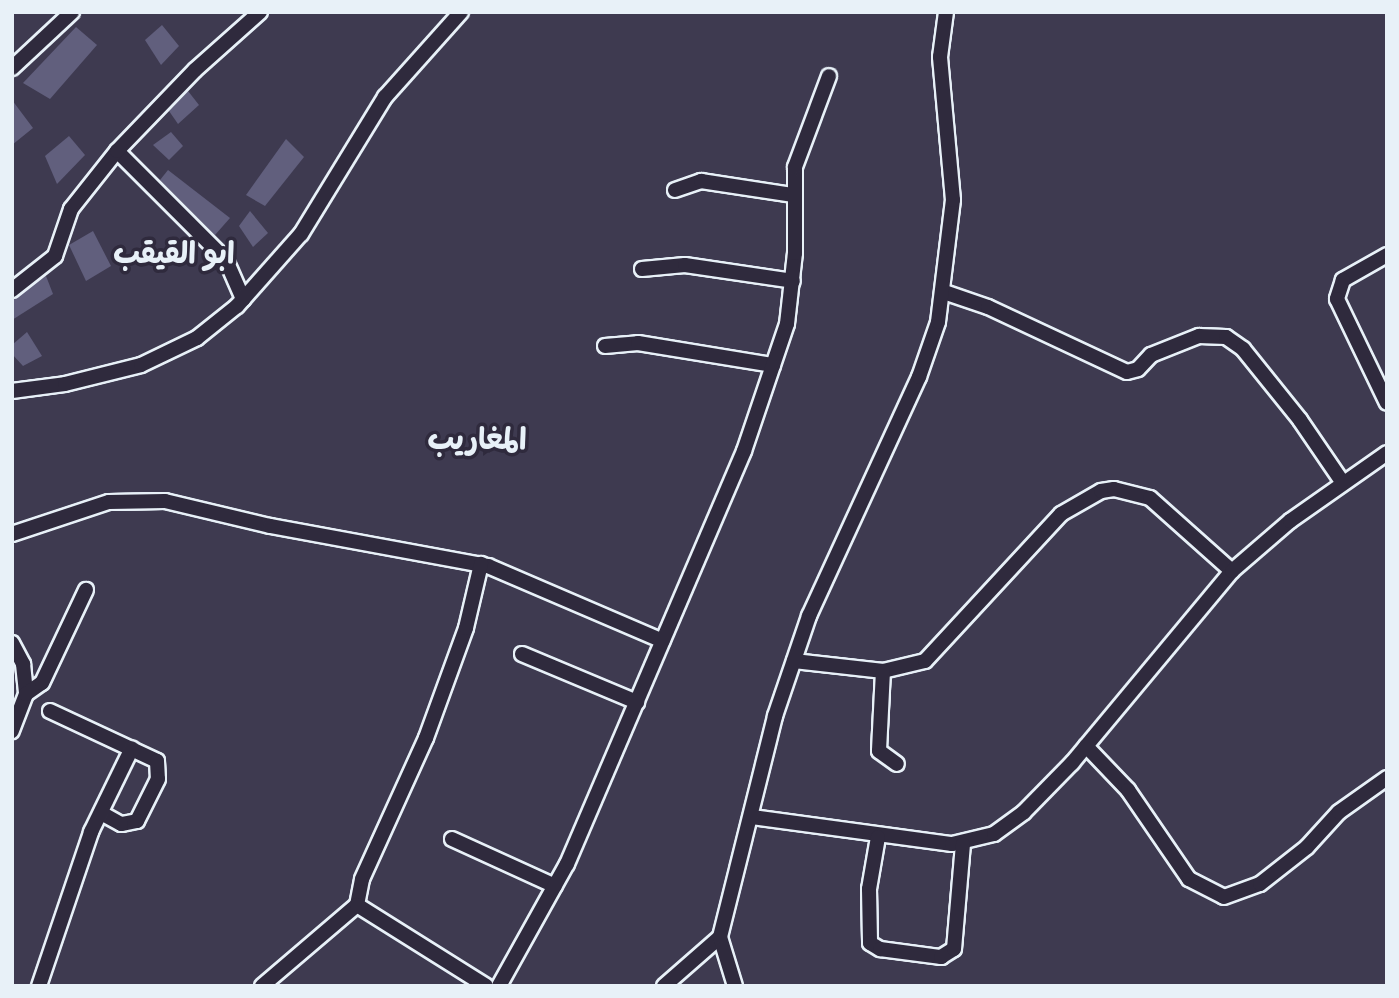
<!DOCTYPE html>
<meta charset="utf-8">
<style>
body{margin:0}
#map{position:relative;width:1399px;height:998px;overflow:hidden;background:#3e3a50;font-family:"Indie Flower","Playpen Sans Arabic",sans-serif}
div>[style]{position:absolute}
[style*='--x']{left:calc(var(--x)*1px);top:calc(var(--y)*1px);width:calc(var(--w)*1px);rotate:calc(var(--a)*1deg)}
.building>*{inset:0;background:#615f7d}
.roads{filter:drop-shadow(2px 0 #e8f1f8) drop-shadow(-2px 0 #e8f1f8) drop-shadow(0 2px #e8f1f8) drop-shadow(0 -2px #e8f1f8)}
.minor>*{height:14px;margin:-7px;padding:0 7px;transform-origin:7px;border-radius:7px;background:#2f2a3d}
span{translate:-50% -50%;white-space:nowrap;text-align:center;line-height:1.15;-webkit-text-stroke:7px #2f2a3d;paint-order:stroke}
.neighbourhood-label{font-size:30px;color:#e8f1f8;font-weight:700}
.frame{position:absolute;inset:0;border:14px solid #e8f1f8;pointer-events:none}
</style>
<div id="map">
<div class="building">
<i style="clip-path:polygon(162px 25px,179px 46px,161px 65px,145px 40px)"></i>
<i style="clip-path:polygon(76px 27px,97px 45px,50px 99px,23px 83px)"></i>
<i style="clip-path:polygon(188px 91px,199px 105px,178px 124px,169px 111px)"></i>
<i style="clip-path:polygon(12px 100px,33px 128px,12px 145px)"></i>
<i style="clip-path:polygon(171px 132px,183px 146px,169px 160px,153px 145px)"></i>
<i style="clip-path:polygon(69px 136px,85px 155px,57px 184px,45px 156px)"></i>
<i style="clip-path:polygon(286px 139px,304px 157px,265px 206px,246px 195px)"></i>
<i style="clip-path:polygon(168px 170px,230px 218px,215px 235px,160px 180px)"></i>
<i style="clip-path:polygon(250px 211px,268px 233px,253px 247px,239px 226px)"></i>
<i style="clip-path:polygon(93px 231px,111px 266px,86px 281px,69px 245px)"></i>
<i style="clip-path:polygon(46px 276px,53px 294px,12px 320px,12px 299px)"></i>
<i style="clip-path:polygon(27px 332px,42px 356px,23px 366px,12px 354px,12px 345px)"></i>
</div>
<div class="roads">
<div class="minor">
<i style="--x:12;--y:68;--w:82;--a:-43"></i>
<i style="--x:117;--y:151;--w:154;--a:45"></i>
<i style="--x:226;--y:260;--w:43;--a:66.4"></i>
<i style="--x:675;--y:190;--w:28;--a:-19"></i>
<i style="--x:701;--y:181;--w:92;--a:8.7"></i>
<i style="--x:1387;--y:255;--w:51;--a:150.4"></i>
<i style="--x:1343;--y:280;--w:20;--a:108"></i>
<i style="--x:1337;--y:299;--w:115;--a:64.3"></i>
<i style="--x:642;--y:269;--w:43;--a:-5.3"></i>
<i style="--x:685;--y:265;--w:109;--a:8.4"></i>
<i style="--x:12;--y:290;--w:55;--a:-38.3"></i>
<i style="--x:55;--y:256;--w:50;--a:-71.2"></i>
<i style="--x:71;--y:209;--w:74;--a:-51.6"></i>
<i style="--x:117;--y:151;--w:112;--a:-46.1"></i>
<i style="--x:195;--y:70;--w:87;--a:-41.7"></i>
<i style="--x:944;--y:292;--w:46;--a:18.8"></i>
<i style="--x:988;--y:307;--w:153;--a:25.1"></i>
<i style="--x:1127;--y:372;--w:11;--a:-15"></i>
<i style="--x:1138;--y:369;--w:19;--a:-47"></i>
<i style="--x:1151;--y:355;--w:52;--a:-21.6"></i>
<i style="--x:1199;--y:336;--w:27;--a:2"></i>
<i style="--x:1226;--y:337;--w:21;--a:35"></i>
<i style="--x:1243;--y:349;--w:91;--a:51.2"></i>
<i style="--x:1300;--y:420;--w:76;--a:55.7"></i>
<i style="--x:605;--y:346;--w:33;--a:-5"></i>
<i style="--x:638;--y:343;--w:137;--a:9.3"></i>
<i style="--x:12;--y:391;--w:53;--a:-7.5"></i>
<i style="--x:65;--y:384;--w:78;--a:-14"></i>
<i style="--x:141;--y:365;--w:62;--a:-25.7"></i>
<i style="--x:197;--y:338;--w:51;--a:-38.7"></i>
<i style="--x:237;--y:306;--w:96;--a:-48.4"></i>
<i style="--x:301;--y:234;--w:161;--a:-58.5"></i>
<i style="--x:385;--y:97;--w:114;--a:-48.2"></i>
<i style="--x:12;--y:534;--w:102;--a:-18.3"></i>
<i style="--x:109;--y:502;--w:56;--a:-1"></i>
<i style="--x:165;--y:501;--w:108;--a:13.4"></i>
<i style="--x:270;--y:526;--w:222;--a:10.4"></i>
<i style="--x:488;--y:566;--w:190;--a:23.2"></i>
<i style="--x:12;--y:643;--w:24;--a:62"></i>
<i style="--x:23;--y:664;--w:30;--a:84"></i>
<i style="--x:26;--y:694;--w:40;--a:111"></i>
<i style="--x:522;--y:654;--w:125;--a:22.7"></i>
<i style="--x:794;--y:661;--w:90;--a:6.4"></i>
<i style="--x:883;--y:671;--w:43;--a:-13.4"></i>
<i style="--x:925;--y:661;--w:200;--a:-47.2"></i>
<i style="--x:1061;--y:514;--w:46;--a:-29.9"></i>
<i style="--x:1101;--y:491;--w:13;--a:-9"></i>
<i style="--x:1114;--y:489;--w:37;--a:14"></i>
<i style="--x:1150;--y:498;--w:110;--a:41.7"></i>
<i style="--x:883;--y:671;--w:80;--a:92.9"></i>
<i style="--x:879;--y:751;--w:22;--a:36"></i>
<i style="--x:26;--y:694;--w:19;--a:-35"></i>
<i style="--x:42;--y:683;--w:103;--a:-64.7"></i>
<i style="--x:50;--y:711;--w:118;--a:25"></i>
<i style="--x:157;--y:761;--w:18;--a:87"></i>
<i style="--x:158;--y:779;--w:47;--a:116.6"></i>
<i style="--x:137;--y:821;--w:16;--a:169"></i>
<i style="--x:121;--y:824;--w:23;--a:-151"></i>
<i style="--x:1086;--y:746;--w:61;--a:46.3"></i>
<i style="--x:1128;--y:790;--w:108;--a:55.6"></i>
<i style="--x:1189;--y:879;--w:39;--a:27"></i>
<i style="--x:1224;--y:897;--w:38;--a:-20"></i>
<i style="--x:1260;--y:884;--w:60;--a:-38.2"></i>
<i style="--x:1307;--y:847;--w:47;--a:-47.6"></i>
<i style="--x:1339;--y:812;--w:59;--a:-35.3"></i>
<i style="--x:752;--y:817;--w:202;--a:7.7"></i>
<i style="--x:952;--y:844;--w:43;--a:-13.4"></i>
<i style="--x:994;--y:834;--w:37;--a:-36"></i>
<i style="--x:1024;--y:812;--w:69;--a:-45.6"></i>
<i style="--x:1072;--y:763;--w:250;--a:-50.2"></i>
<i style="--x:1232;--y:571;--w:77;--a:-40.8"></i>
<i style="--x:1290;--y:521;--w:118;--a:-35"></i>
<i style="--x:878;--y:837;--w:53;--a:99.8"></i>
<i style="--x:869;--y:889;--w:54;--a:88.9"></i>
<i style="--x:870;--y:943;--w:12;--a:31"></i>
<i style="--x:880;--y:949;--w:62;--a:7.5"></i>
<i style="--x:941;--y:957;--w:15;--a:-32"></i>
<i style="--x:954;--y:949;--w:105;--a:-85.1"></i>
<i style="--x:452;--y:839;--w:113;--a:24.5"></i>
<i style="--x:357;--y:905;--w:26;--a:-79"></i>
<i style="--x:362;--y:879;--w:155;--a:-65.6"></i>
<i style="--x:426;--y:738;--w:117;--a:-70"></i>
<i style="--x:466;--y:628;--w:66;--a:-76.8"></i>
<i style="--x:39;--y:986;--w:163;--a:-71.3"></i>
<i style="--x:91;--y:832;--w:93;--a:-64"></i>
<i style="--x:262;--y:986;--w:125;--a:-40.5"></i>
<i style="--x:357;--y:905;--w:152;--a:32.1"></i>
<i style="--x:499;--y:986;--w:140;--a:-60.9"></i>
<i style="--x:567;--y:864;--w:449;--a:-66.8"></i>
<i style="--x:744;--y:451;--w:134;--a:-71.3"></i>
<i style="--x:787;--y:324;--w:71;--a:-83.6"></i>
<i style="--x:795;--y:253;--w:86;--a:-90"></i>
<i style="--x:795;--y:167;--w:97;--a:-69.5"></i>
<i style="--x:664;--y:986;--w:74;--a:-41.2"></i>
<i style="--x:735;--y:986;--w:51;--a:-107"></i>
<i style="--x:720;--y:937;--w:228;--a:-76"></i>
<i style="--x:775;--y:716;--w:106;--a:-71.2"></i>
<i style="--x:809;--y:616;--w:263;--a:-65.3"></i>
<i style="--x:919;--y:377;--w:58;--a:-70.9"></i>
<i style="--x:938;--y:322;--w:123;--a:-83"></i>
<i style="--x:953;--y:200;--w:144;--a:-95.2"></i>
<i style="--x:940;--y:57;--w:45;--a:-82.4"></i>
</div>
</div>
<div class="neighbourhood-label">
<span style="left:174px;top:256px">ابو القيقب</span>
<span style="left:477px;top:442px">المغاريب</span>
</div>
<div class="frame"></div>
</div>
